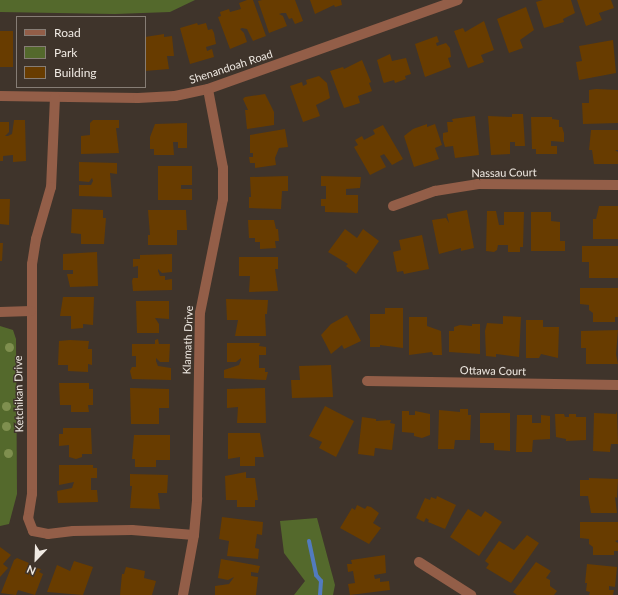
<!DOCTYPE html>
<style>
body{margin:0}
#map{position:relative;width:618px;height:595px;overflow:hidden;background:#3f342b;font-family:Lato,sans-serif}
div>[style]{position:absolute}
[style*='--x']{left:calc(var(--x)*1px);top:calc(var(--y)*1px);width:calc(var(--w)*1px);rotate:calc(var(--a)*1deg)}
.green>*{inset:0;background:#54692c}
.stream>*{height:4px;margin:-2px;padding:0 2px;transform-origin:2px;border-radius:2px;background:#527bbe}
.building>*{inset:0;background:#683c00}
.minor>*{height:10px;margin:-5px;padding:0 5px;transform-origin:5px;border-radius:5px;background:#935e48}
.trees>*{width:9px;height:9px;margin:-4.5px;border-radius:50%;background:#7f8f4f}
span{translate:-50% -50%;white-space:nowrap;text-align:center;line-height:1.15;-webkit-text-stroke:3px #3f342b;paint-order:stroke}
.street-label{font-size:11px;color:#f0eae3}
.legend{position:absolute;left:16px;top:16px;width:130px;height:72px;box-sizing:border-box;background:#3f342b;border:1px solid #867d75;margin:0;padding:5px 7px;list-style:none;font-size:12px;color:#f0eae3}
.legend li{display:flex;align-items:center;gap:8px;height:20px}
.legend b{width:20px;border:1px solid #867d75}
.north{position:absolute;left:16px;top:539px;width:40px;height:40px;-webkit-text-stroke:3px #3f342b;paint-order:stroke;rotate:203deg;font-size:11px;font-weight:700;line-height:16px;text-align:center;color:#f0eae3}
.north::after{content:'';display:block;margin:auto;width:14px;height:18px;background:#f0eae3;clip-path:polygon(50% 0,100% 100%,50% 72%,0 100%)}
</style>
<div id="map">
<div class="green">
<i style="clip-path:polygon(0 0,195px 0,170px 12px,115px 14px,0 12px)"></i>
<i style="clip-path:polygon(0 326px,13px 330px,16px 339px,17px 494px,9px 524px,0 526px)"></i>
<i style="clip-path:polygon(317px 518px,335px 585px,333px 595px,294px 595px,305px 581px,284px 553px,280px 521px)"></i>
</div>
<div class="stream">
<i style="--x:309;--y:541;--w:35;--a:78"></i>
<i style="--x:316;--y:575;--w:8;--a:50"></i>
<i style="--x:321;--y:581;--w:14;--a:94"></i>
</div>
<div class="building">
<i style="clip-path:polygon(247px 0,253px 0,266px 36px,253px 41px,247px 29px,242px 28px,240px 29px,244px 33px,247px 42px,230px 49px,218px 17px,221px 16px,220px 12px,229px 9px,230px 12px,241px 9px,239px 3px)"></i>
<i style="clip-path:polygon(262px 0,295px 0,303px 21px,295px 24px,292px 18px,289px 19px,286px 13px,282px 13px,279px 14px,283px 16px,287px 26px,269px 33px,258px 1px)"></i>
<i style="clip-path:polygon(310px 0,341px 0,342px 5px,335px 7px,334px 5px,315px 14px)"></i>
<i style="clip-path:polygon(543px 0,571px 0,575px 13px,563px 19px,564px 22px,544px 28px,536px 2px)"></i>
<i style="clip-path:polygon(577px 0,611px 0,614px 8px,599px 13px,602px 20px,586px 26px)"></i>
<i style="clip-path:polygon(526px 7px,534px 30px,520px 40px,523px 48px,509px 53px,497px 19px)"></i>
<i style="clip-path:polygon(484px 21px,494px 50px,481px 55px,484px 62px,468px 68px,454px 31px,463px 28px,465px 32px)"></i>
<i style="clip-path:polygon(197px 23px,198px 25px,206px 23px,208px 30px,212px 29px,214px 33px,216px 44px,206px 47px,207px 51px,212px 49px,214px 57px,190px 64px,180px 28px)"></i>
<i style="clip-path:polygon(0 31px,13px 31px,13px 67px,0 67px)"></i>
<i style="clip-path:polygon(164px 34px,164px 37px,172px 36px,174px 56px,167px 56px,169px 69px,145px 71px,145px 37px)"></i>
<i style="clip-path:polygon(437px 36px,439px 42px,436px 43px,437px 46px,446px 43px,450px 48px,451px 57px,448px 58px,451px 67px,425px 77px,415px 44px)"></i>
<i style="clip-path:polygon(613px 40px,616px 73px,579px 80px,576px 62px,582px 61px,579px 46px)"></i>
<i style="clip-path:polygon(390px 54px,392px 61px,406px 58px,411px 74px,405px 76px,406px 79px,395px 83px,394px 80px,384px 83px,383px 81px,377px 60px)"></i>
<i style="clip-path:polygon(362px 60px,371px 82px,369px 83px,372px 91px,358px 96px,360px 103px,344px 108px,330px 71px,343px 67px,344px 69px)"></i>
<i style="clip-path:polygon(319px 76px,327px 83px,330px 98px,316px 105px,320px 116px,303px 122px,290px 86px,302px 82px,303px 86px,307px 84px,306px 80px)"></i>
<i style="clip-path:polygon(596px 89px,618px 90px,618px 123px,583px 124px,582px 103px,589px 103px,589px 90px)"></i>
<i style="clip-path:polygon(265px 94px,274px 112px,274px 125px,247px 129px,245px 110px,248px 110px,243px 99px,245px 97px)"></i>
<i style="clip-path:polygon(512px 114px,523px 114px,525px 146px,515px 146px,515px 142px,510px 142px,510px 154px,491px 155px,488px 116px,512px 117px)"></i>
<i style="clip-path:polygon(475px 116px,479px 155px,455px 158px,453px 146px,445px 147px,443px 140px,443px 133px,448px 132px,447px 122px,453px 122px,452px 119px)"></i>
<i style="clip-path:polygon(531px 117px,552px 117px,552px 119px,559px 120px,559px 127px,562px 127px,564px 133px,564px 142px,551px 141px,551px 146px,557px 146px,557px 154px,536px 154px,536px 149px,532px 149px)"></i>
<i style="clip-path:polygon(14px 120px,25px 120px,26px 161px,13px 162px,13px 155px,3px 156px,3px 161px,0 161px,0 122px,9px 122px,9px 132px,5px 136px,8px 136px,12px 134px)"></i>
<i style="clip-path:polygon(93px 120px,119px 120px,119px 128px,116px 128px,119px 153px,81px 154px,81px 136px,90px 135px,90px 123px)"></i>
<i style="clip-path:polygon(187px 123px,187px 148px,178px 148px,178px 142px,173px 142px,174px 155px,154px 155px,154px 149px,150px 149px,150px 137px,155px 124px)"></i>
<i style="clip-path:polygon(427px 124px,427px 127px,435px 124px,442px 145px,435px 148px,439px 159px,414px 167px,404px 136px,413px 129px)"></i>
<i style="clip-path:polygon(383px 125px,403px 159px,392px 165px,384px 154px,380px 156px,386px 167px,370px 175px,354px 147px,358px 145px,355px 140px,362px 136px,364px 140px,375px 134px,373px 130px)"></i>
<i style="clip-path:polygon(285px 129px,288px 147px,279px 148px,275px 158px,276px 165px,255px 168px,255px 163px,250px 163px,249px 157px,253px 157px,253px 153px,250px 153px,250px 135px)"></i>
<i style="clip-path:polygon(591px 130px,618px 130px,618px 150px,615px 150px,618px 152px,618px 164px,594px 164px,592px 150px,589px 150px)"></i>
<i style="clip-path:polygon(79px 162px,117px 163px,117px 174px,110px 173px,112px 197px,79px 196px,79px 185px,91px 185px,93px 181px,92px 178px,89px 182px,79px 181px)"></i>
<i style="clip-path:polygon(158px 166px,192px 166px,192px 185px,178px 185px,181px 185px,181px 189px,192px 189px,192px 200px,158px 200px)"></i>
<i style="clip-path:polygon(288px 176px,288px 191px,282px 191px,281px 209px,249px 208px,249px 197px,251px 197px,250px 177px)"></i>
<i style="clip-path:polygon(321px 176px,361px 177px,360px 188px,346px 189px,346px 195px,358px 195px,358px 213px,325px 212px,325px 206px,321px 206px,321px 199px,326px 199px,326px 186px,321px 186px)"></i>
<i style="clip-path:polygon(0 199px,10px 199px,9px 225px,0 224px)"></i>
<i style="clip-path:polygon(599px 206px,618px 206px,618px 239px,593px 239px,593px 219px,596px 219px)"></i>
<i style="clip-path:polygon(72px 209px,103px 210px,103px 218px,106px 218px,104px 244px,81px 244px,81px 234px,71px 233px)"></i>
<i style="clip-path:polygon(148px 210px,186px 210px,187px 230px,177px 230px,177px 245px,148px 245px,148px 235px,150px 235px)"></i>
<i style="clip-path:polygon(467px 210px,474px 248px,461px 251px,461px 248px,439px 254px,432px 220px,446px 218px,449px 223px,447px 214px)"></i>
<i style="clip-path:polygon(487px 211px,496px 211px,499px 225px,504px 225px,504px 212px,524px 212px,523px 247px,520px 247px,520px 252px,508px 252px,508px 245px,498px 245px,497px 250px,494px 252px,486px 251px)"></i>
<i style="clip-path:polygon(531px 212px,551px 212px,551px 221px,560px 222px,560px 241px,565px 241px,565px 251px,531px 251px)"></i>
<i style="clip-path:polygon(248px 220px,274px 220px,276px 229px,278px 229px,279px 241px,275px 241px,276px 248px,260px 249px,260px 242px,255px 242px,255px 238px,249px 238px)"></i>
<i style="clip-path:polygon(345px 229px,357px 238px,363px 229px,379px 241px,356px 274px,346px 266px,348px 264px,328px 252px)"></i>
<i style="clip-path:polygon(422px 235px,429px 269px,404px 274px,403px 271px,397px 272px,393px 252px,401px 250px,399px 240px)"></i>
<i style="clip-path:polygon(0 243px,3px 243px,2px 261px,0 261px)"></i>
<i style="clip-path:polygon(582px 246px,618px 246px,618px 278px,589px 278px,589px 262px,582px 262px)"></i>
<i style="clip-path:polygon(97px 252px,98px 286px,70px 287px,67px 274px,73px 274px,73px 270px,63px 270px,63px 254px)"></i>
<i style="clip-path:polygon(172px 254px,172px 272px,162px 273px,158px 269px,158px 271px,160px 276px,165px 276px,165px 280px,172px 279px,172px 290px,133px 291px,132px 281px,133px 278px,138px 278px,138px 266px,133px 267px,133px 259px,140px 259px,140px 255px)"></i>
<i style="clip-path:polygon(239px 257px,278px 257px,278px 269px,275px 269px,278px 291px,249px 292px,250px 276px,239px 276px)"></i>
<i style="clip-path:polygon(580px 288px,618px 288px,618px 317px,615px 317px,615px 322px,593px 322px,593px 313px,589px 310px,589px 305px,580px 304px)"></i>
<i style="clip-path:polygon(63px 297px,94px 297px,93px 325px,83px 324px,83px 328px,71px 329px,71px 316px,60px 316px)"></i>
<i style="clip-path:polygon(226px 299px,268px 300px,267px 314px,265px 314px,266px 336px,235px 336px,238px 320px,227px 320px)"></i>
<i style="clip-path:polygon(136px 301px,169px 301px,169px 319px,155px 318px,159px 324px,159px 333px,137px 333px)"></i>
<i style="clip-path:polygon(385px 308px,403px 308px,403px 348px,380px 345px,380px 347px,370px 347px,370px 314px,385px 314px)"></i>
<i style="clip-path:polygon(347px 315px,361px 341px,344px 349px,342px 345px,331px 354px,321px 335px,331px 324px)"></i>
<i style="clip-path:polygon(503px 316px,521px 317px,519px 357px,496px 354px,496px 357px,486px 356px,485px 331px,487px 323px,503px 324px)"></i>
<i style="clip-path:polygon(409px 317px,427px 317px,427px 326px,441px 331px,442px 355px,433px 355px,432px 352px,409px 355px)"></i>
<i style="clip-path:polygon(526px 320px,543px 320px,543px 327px,559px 327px,558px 358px,541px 354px,539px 358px,526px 358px)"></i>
<i style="clip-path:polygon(472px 324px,480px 324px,480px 354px,449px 352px,449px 331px,454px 331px,454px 327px,460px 325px,472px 326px)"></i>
<i style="clip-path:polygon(618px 330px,616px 354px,618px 364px,586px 364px,586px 348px,581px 348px,581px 331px)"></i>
<i style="clip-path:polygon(158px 339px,159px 344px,170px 344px,169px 362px,160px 362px,156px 358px,156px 361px,158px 366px,171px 368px,171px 380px,132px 379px,130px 371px,132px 367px,136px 367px,136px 356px,132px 356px,132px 344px,155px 344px,155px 340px)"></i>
<i style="clip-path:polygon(70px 340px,89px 341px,88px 349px,92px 349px,92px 365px,88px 364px,88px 372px,68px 371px,68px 365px,58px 365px,59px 341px)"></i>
<i style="clip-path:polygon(227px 343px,260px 343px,259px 346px,266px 347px,266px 355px,259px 355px,259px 368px,265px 368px,265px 372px,268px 372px,266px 380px,224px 378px,224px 370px,239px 365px,241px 360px,241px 358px,236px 362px,227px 362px)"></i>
<i style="clip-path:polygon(331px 365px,333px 397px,292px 398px,291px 380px,300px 380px,299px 366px)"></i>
<i style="clip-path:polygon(59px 383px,89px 383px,89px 389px,93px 389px,93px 405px,88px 405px,89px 412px,71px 412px,71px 405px,60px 405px)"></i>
<i style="clip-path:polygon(130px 388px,169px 389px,169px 408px,159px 408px,159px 424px,131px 424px)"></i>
<i style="clip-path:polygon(265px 388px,266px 423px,237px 423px,238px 407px,227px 408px,227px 389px)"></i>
<i style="clip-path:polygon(325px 406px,354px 421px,336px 457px,319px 448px,322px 442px,309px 436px)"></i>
<i style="clip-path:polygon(460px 409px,468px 409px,468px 415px,471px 415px,470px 440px,455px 440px,454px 449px,438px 449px,439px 410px,460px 412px)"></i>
<i style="clip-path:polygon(402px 411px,409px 411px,409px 415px,415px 415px,415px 411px,430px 414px,430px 435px,422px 438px,414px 436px,414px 433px,402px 432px)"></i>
<i style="clip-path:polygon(617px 411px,618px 444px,611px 444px,610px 452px,593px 451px,594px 413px,616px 414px)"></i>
<i style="clip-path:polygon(480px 413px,510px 413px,510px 451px,494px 450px,494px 443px,480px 443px)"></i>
<i style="clip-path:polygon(555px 414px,564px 414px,565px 417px,569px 417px,569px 414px,576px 414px,576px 417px,586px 417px,586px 440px,566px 441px,566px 439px,556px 437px)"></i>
<i style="clip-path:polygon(517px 415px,532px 415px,532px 423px,541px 423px,541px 415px,550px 416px,550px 439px,533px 440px,532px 452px,516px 452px)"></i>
<i style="clip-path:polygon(362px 417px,376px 419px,376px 421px,391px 420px,390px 423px,395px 424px,392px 450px,375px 448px,374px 456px,358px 454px)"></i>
<i style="clip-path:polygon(63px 428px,91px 428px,92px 454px,82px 454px,82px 457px,76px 459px,69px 457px,69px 445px,59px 446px,59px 434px,63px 434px)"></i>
<i style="clip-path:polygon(228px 433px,260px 433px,264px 457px,255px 457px,255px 466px,240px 466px,240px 457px,228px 459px)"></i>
<i style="clip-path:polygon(134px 435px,170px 435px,170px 460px,156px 460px,156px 467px,135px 467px,135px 459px,132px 459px)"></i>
<i style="clip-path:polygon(59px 465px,93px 465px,93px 468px,97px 468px,97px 478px,91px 478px,91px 490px,97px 490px,98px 502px,58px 503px,57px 491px,72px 488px,74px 482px,59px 485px)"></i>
<i style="clip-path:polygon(246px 472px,246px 478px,255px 478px,258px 500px,255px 500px,255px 507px,237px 507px,237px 500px,226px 500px,225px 476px)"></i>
<i style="clip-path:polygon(130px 474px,168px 475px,167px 493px,158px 493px,160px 509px,130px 508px,132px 486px,130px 486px)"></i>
<i style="clip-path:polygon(589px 478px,618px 479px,617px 498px,615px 497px,617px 513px,591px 513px,588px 496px,580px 496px,580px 480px,589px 480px)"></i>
<i style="clip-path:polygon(437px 496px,456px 505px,445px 529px,428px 522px,429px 520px,426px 518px,424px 522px,416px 518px,425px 498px,430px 500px,431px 497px,436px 499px)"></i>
<i style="clip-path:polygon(357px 505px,365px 509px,367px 506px,371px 507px,379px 513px,373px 523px,381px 528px,369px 544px,340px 528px,352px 508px,355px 510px)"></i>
<i style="clip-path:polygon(468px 509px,481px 517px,485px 511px,502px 522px,479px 556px,450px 537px)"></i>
<i style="clip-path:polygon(222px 517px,263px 522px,262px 535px,257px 534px,255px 548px,259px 549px,258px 559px,227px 556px,229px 541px,219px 539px)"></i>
<i style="clip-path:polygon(580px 522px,618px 522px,618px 540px,615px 541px,618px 543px,618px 551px,614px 551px,614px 555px,593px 555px,593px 547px,589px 544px,589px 539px,580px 538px)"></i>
<i style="clip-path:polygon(527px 535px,539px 543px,511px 583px,486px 568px,489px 564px,485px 561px,499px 541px,514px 550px)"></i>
<i style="clip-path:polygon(0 547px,11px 555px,3px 564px,8px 568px,0 577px)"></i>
<i style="clip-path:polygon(385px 555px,386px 573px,374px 575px,375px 579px,380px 578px,380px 582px,389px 581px,390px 590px,350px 595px,348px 584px,355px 583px,353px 571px,348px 572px,347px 564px,352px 564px,351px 560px)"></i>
<i style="clip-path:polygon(17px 558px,29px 563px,28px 566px,41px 569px,39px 572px,43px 574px,35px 595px,18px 590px,16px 595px,1px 593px,14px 560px)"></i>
<i style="clip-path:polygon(221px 559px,260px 566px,258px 573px,251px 572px,251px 576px,258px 577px,256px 595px,215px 595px,215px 586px,229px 584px,234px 577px,228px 580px,218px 578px)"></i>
<i style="clip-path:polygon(74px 561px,93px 567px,83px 595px,47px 592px,57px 565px,70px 571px)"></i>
<i style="clip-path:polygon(536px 562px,551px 571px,546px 578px,550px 580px,550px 586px,557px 591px,554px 595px,517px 595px,513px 592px)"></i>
<i style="clip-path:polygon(587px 564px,617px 567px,615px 587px,609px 586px,609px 590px,614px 590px,613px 595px,589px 595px,590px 592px,586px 591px,587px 583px,585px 583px)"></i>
<i style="clip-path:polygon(126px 567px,145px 571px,144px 578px,156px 581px,152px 595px,120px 595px,122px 574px,124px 574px)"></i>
</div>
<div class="minor">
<i style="--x:0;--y:96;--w:138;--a:0.8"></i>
<i style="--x:138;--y:98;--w:37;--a:-3"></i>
<i style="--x:175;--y:96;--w:34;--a:-12"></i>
<i style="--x:208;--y:89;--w:265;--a:-19.6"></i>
<i style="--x:55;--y:97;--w:90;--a:92.5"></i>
<i style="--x:51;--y:187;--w:54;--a:106.1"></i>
<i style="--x:36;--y:239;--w:25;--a:99"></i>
<i style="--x:32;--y:264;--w:230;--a:90"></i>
<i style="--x:32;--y:494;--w:24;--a:99"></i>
<i style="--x:28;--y:518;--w:14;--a:69"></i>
<i style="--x:33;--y:531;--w:15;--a:11"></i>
<i style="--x:48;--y:534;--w:25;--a:-7"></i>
<i style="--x:73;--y:531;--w:59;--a:-1"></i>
<i style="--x:132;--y:530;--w:62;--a:4.6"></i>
<i style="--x:393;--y:206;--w:45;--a:-19.7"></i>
<i style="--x:435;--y:191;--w:44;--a:-9.2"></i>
<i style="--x:478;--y:184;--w:140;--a:0.4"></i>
<i style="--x:0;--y:312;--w:31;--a:-2"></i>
<i style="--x:367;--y:381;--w:251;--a:0.9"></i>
<i style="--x:419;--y:562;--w:62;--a:32.4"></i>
<i style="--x:183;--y:595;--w:61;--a:-79.6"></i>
<i style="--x:194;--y:535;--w:37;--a:-85"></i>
<i style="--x:197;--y:498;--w:185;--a:-89.1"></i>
<i style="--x:200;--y:313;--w:116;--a:-78.6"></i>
<i style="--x:223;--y:199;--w:31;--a:-90"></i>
<i style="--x:223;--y:168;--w:80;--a:-100.8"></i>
</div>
<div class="trees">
<i style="left:9px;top:347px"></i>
<i style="left:6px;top:406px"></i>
<i style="left:6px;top:426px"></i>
<i style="left:8px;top:453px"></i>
</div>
<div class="street-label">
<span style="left:231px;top:67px;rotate:-18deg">Shenandoah Road</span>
<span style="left:504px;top:173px;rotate:-1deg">Nassau Court</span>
<span style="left:188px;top:340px;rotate:-88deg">Klamath Drive</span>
<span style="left:493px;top:371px;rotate:1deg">Ottawa Court</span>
<span style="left:19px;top:394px;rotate:-91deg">Ketchikan Drive</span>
</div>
<ul class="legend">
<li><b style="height:5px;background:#935e48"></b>Road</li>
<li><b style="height:11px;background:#54692c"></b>Park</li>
<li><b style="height:11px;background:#683c00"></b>Building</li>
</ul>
<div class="north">N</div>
</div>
